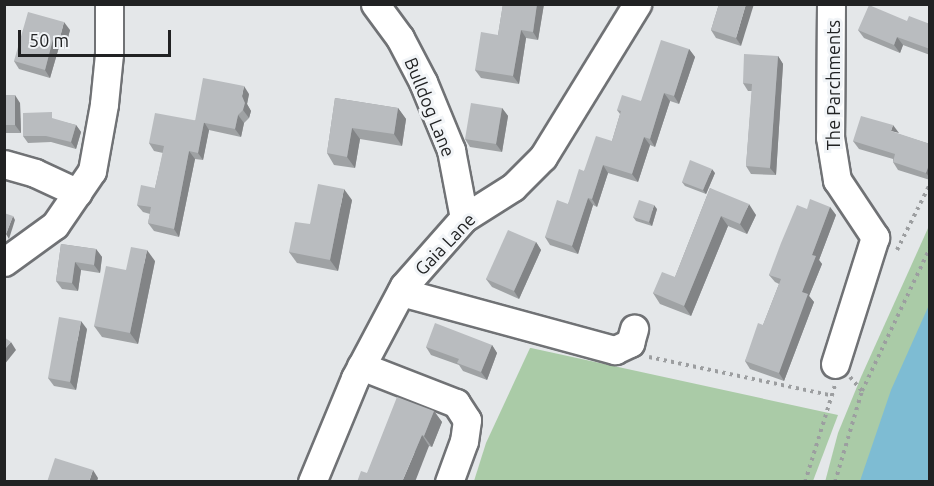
<!DOCTYPE html>
<style>
body{margin:0}
#map{position:relative;width:934px;height:486px;overflow:hidden;background:#e4e7e9;font-family:Ubuntu,sans-serif}
div>[style]{position:absolute}
[style*='--x']{left:calc(var(--x)*1px);top:calc(var(--y)*1px);width:calc(var(--w)*1px);rotate:calc(var(--a)*1deg)}
.green>*{inset:0;background:#aacba7}
.water>*{inset:0;background:#7ebcd3}
.path>*{height:4px;margin-top:-2px;transform-origin:0;background:repeating-linear-gradient(90deg,#9c9ea0 0 3px,transparent 0 7.5px)}
.roads{filter:drop-shadow(2px 0 #707275) drop-shadow(-2px 0 #707275) drop-shadow(0 2px #707275) drop-shadow(0 -2px #707275)}
.minor>*{height:27px;margin:-13.5px;padding:0 13.5px;transform-origin:13.5px;border-radius:13.5px;background:#fff}
.wall>*{inset:0;background:#9fa2a4}
.shaded-wall>*{inset:0;background:#828486}
.building>*{inset:0;background:#b9bcbf}
span{translate:-50% -50%;white-space:nowrap;text-align:center;line-height:1.15;-webkit-text-stroke:6px #f1f4f7;paint-order:stroke}
.street-label{font-size:18px;color:#212223}
.frame{position:absolute;inset:0;border:6px solid #212223;pointer-events:none}
.scale{position:absolute;left:18px;top:30px;width:153px;height:27px;box-sizing:border-box;border:3px solid #212223;border-top:0;padding-left:8px;font-size:18px;line-height:21px;white-space:nowrap;color:#212223;-webkit-text-stroke:4px #f1f4f7;paint-order:stroke}
</style>
<div id="map">
<div class="green">
<i style="clip-path:polygon(929px 226px,929px 481px,825px 482px,838px 433px,861px 377px)"></i>
<i style="clip-path:polygon(530px 348px,531px 348px,838px 415px,813px 481px,474px 481px,486px 443px)"></i>
</div>
<div class="water">
<i style="clip-path:polygon(929px 305px,929px 481px,860px 481px,891px 390px)"></i>
</div>
<div class="path">
<i style="--x:897;--y:250;--w:74;--a:-63.4"></i>
<i style="--x:649;--y:357;--w:185;--a:11.9"></i>
<i style="--x:850;--y:377;--w:18;--a:49"></i>
<i style="--x:805;--y:482;--w:102;--a:-72.8"></i>
<i style="--x:835;--y:482;--w:95;--a:-73.5"></i>
<i style="--x:862;--y:391;--w:158;--a:-64.6"></i>
</div>
<div class="roads">
<div class="minor">
<i style="--x:375;--y:4;--w:42;--a:53.7"></i>
<i style="--x:400;--y:38;--w:50;--a:62.4"></i>
<i style="--x:423;--y:82;--w:74;--a:67.6"></i>
<i style="--x:451;--y:150;--w:69;--a:79.2"></i>
<i style="--x:831;--y:4;--w:133;--a:90.4"></i>
<i style="--x:830;--y:137;--w:44;--a:80.8"></i>
<i style="--x:837;--y:180;--w:69;--a:56.3"></i>
<i style="--x:875;--y:237;--w:133;--a:107.5"></i>
<i style="--x:4;--y:164;--w:32;--a:16"></i>
<i style="--x:35;--y:173;--w:47;--a:24.9"></i>
<i style="--x:4;--y:262;--w:63;--a:-36"></i>
<i style="--x:55;--y:225;--w:65;--a:-55.6"></i>
<i style="--x:92;--y:171;--w:68;--a:-79.8"></i>
<i style="--x:104;--y:104;--w:50;--a:-84.3"></i>
<i style="--x:109;--y:54;--w:50;--a:-90"></i>
<i style="--x:401;--y:292;--w:222;--a:15.2"></i>
<i style="--x:615;--y:350;--w:17;--a:-25"></i>
<i style="--x:630;--y:343;--w:15;--a:-74"></i>
<i style="--x:361;--y:366;--w:102;--a:21.3"></i>
<i style="--x:456;--y:403;--w:20;--a:57"></i>
<i style="--x:467;--y:420;--w:21;--a:98"></i>
<i style="--x:464;--y:441;--w:44;--a:110.1"></i>
<i style="--x:312;--y:482;--w:113;--a:-67.5"></i>
<i style="--x:355;--y:378;--w:104;--a:-62"></i>
<i style="--x:404;--y:286;--w:91;--a:-48.6"></i>
<i style="--x:464;--y:218;--w:58;--a:-32.3"></i>
<i style="--x:513;--y:187;--w:42;--a:-45"></i>
<i style="--x:543;--y:157;--w:180;--a:-58.4"></i>
</div>
</div>
<div class="wall">
<i style="clip-path:polygon(503px 4px,544px 4px,538px 40px,526px 38px,519px 84px,481px 78px,475px 70px,498px 35px)"></i>
<i style="clip-path:polygon(719px 4px,741px 46px,716px 38px,711px 30px)"></i>
<i style="clip-path:polygon(907px 21px,930px 24px,930px 55px,903px 45px,900px 53px,864px 38px,858px 30px)"></i>
<i style="clip-path:polygon(70px 30px,65px 49px,59px 47px,50px 78px,19px 69px,14px 61px)"></i>
<i style="clip-path:polygon(689px 49px,695px 57px,679px 104px,670px 101px,655px 147px,650px 145px,638px 182px,608px 173px,597px 207px,593px 205px,578px 254px,550px 245px,545px 237px,568px 204px,584px 171px,612px 141px,620px 114px,617px 110px,641px 101px)"></i>
<i style="clip-path:polygon(778px 56px,783px 64px,776px 175px,751px 174px,746px 166px,752px 91px,748px 91px,743px 83px)"></i>
<i style="clip-path:polygon(249px 94px,247px 104px,251px 111px,249px 118px,244px 123px,241px 137px,209px 130px,203px 160px,195px 159px,179px 237px,154px 231px,148px 223px,150px 214px,143px 212px,137px 205px,155px 188px,163px 153px,154px 151px,149px 143px)"></i>
<i style="clip-path:polygon(4px 95px,20px 103px,21px 133px,4px 133px)"></i>
<i style="clip-path:polygon(335px 98px,398px 108px,406px 119px,402px 146px,360px 139px,355px 168px,334px 165px,327px 153px)"></i>
<i style="clip-path:polygon(502px 108px,508px 116px,502px 152px,470px 147px,465px 139px)"></i>
<i style="clip-path:polygon(56px 120px,76px 125px,81px 132px,76px 149px,51px 142px,28px 143px,23px 136px)"></i>
<i style="clip-path:polygon(898px 134px,930px 144px,930px 180px,898px 170px,893px 162px,893px 159px,859px 149px,853px 141px)"></i>
<i style="clip-path:polygon(715px 173px,706px 194px,685px 186px,682px 182px)"></i>
<i style="clip-path:polygon(710px 188px,756px 215px,747px 234px,728px 226px,691px 316px,660px 304px,653px 293px,675px 277px)"></i>
<i style="clip-path:polygon(352px 200px,338px 271px,297px 263px,289px 252px,310px 224px)"></i>
<i style="clip-path:polygon(830px 207px,836px 215px,819px 260px,822px 264px,809px 296px,814px 302px,784px 381px,750px 369px,745px 361px,763px 325px,779px 284px,775px 282px,769px 275px,807px 209px)"></i>
<i style="clip-path:polygon(657px 209px,652px 226px,636px 221px,633px 217px)"></i>
<i style="clip-path:polygon(536px 242px,541px 250px,519px 299px,492px 287px,486px 279px)"></i>
<i style="clip-path:polygon(61px 244px,96px 249px,102px 257px,100px 273px,81px 270px,78px 291px,62px 289px,56px 281px)"></i>
<i style="clip-path:polygon(155px 261px,138px 344px,102px 337px,94px 326px,126px 270px)"></i>
<i style="clip-path:polygon(87px 329px,76px 390px,54px 386px,48px 378px)"></i>
<i style="clip-path:polygon(492px 345px,497px 353px,487px 380px,463px 371px,459px 365px,431px 355px,426px 347px)"></i>
<i style="clip-path:polygon(434px 411px,442px 422px,432px 447px,429px 446px,367px 473px)"></i>
</div>
<div class="shaded-wall">
<i style="clip-path:polygon(537px 4px,544px 4px,538px 40px,533px 32px)"></i>
<i style="clip-path:polygon(746px 4px,754px 4px,741px 46px,736px 38px)"></i>
<i style="clip-path:polygon(64px 22px,70px 30px,65px 49px,59px 41px)"></i>
<i style="clip-path:polygon(521px 30px,526px 38px,519px 84px,513px 76px)"></i>
<i style="clip-path:polygon(897px 37px,903px 45px,900px 53px,894px 45px)"></i>
<i style="clip-path:polygon(53px 39px,59px 47px,50px 78px,45px 70px)"></i>
<i style="clip-path:polygon(689px 49px,695px 57px,679px 104px,674px 96px)"></i>
<i style="clip-path:polygon(778px 56px,783px 64px,776px 175px,770px 168px)"></i>
<i style="clip-path:polygon(244px 86px,249px 94px,247px 104px,251px 111px,249px 118px,243px 110px,242px 96px)"></i>
<i style="clip-path:polygon(664px 93px,670px 101px,655px 147px,650px 139px)"></i>
<i style="clip-path:polygon(15px 95px,20px 103px,21px 133px,15px 125px)"></i>
<i style="clip-path:polygon(398px 108px,406px 119px,402px 146px,394px 134px)"></i>
<i style="clip-path:polygon(502px 108px,508px 116px,502px 152px,496px 144px)"></i>
<i style="clip-path:polygon(238px 115px,244px 123px,241px 137px,235px 129px)"></i>
<i style="clip-path:polygon(204px 122px,209px 130px,203px 160px,198px 153px)"></i>
<i style="clip-path:polygon(76px 125px,81px 132px,76px 149px,71px 142px)"></i>
<i style="clip-path:polygon(893px 125px,899px 133px,891px 131px)"></i>
<i style="clip-path:polygon(352px 128px,360px 139px,355px 168px,347px 157px)"></i>
<i style="clip-path:polygon(644px 137px,650px 145px,638px 182px,632px 174px)"></i>
<i style="clip-path:polygon(189px 151px,195px 159px,179px 237px,174px 229px)"></i>
<i style="clip-path:polygon(930px 162px,930px 178px,926px 173px)"></i>
<i style="clip-path:polygon(603px 165px,608px 173px,597px 207px,592px 199px)"></i>
<i style="clip-path:polygon(712px 169px,715px 173px,706px 194px,703px 190px)"></i>
<i style="clip-path:polygon(344px 189px,352px 200px,338px 271px,330px 260px)"></i>
<i style="clip-path:polygon(588px 198px,593px 205px,578px 254px,572px 246px)"></i>
<i style="clip-path:polygon(749px 204px,756px 215px,747px 234px,740px 224px)"></i>
<i style="clip-path:polygon(654px 205px,657px 209px,652px 226px,649px 222px)"></i>
<i style="clip-path:polygon(830px 207px,836px 215px,819px 260px,822px 264px,809px 296px,814px 302px,784px 381px,779px 373px,802px 292px,812px 255px)"></i>
<i style="clip-path:polygon(13px 216px,15px 220px,9px 239px,6px 234px)"></i>
<i style="clip-path:polygon(721px 216px,728px 226px,691px 316px,684px 306px)"></i>
<i style="clip-path:polygon(536px 242px,541px 250px,519px 299px,514px 291px)"></i>
<i style="clip-path:polygon(96px 249px,102px 257px,100px 273px,94px 265px)"></i>
<i style="clip-path:polygon(147px 250px,155px 261px,138px 344px,130px 333px)"></i>
<i style="clip-path:polygon(75px 262px,81px 270px,78px 291px,72px 283px)"></i>
<i style="clip-path:polygon(81px 321px,87px 329px,76px 390px,70px 382px)"></i>
<i style="clip-path:polygon(11px 342px,16px 350px,4px 365px,4px 350px)"></i>
<i style="clip-path:polygon(492px 345px,497px 353px,487px 380px,481px 372px)"></i>
<i style="clip-path:polygon(434px 411px,442px 422px,432px 447px,424px 436px)"></i>
<i style="clip-path:polygon(422px 435px,429px 446px,415px 482px,402px 482px)"></i>
<i style="clip-path:polygon(93px 470px,98px 478px,97px 482px,89px 482px)"></i>
</div>
<div class="building">
<i style="clip-path:polygon(503px 4px,537px 4px,533px 32px,521px 30px,513px 76px,475px 70px,481px 32px,498px 35px)"></i>
<i style="clip-path:polygon(719px 4px,746px 4px,736px 38px,711px 30px)"></i>
<i style="clip-path:polygon(869px 5px,907px 21px,909px 16px,930px 24px,930px 49px,897px 37px,894px 45px,858px 30px)"></i>
<i style="clip-path:polygon(28px 12px,64px 22px,59px 41px,53px 39px,45px 70px,14px 61px)"></i>
<i style="clip-path:polygon(661px 40px,689px 49px,674px 96px,664px 93px,650px 139px,644px 137px,632px 174px,603px 165px,592px 199px,588px 198px,572px 246px,545px 237px,557px 200px,568px 204px,579px 169px,584px 171px,596px 136px,612px 141px,621px 111px,617px 110px,622px 95px,641px 101px)"></i>
<i style="clip-path:polygon(744px 54px,778px 56px,770px 168px,746px 166px,752px 84px,743px 83px)"></i>
<i style="clip-path:polygon(203px 78px,244px 86px,242px 96px,245px 103px,243px 110px,238px 115px,235px 129px,195px 121px)"></i>
<i style="clip-path:polygon(4px 95px,15px 95px,15px 125px,4px 125px)"></i>
<i style="clip-path:polygon(335px 98px,398px 108px,394px 134px,352px 128px,347px 157px,327px 153px)"></i>
<i style="clip-path:polygon(471px 103px,502px 108px,496px 144px,465px 139px)"></i>
<i style="clip-path:polygon(52px 112px,52px 118px,76px 125px,71px 142px,46px 136px,23px 136px,23px 113px)"></i>
<i style="clip-path:polygon(155px 113px,204px 122px,198px 153px,189px 151px,174px 229px,148px 223px,151px 207px,137px 205px,141px 185px,155px 188px,164px 146px,149px 143px)"></i>
<i style="clip-path:polygon(861px 116px,893px 125px,891px 131px,930px 144px,930px 162px,926px 173px,893px 162px,895px 154px,853px 141px)"></i>
<i style="clip-path:polygon(690px 160px,712px 169px,703px 190px,682px 182px)"></i>
<i style="clip-path:polygon(318px 184px,344px 189px,330px 260px,289px 252px,295px 222px,310px 224px)"></i>
<i style="clip-path:polygon(710px 188px,749px 204px,740px 224px,721px 216px,684px 306px,653px 293px,662px 272px,675px 277px)"></i>
<i style="clip-path:polygon(810px 199px,830px 207px,812px 255px,816px 256px,802px 292px,808px 294px,779px 373px,745px 361px,758px 323px,763px 325px,781px 279px,769px 275px,781px 243px,797px 205px,807px 209px)"></i>
<i style="clip-path:polygon(639px 200px,654px 205px,649px 222px,633px 217px)"></i>
<i style="clip-path:polygon(4px 213px,13px 216px,6px 234px,4px 234px)"></i>
<i style="clip-path:polygon(508px 230px,536px 242px,514px 291px,486px 279px)"></i>
<i style="clip-path:polygon(61px 244px,96px 249px,94px 265px,75px 262px,72px 283px,56px 281px)"></i>
<i style="clip-path:polygon(131px 247px,147px 250px,130px 333px,94px 326px,106px 266px,126px 270px)"></i>
<i style="clip-path:polygon(59px 317px,81px 321px,70px 382px,48px 378px)"></i>
<i style="clip-path:polygon(435px 323px,492px 345px,481px 372px,457px 363px,459px 359px,426px 347px)"></i>
<i style="clip-path:polygon(4px 337px,11px 342px,4px 350px)"></i>
<i style="clip-path:polygon(397px 397px,434px 411px,424px 436px,422px 435px,402px 482px,357px 482px,361px 471px,367px 473px)"></i>
<i style="clip-path:polygon(55px 458px,93px 470px,89px 482px,47px 482px)"></i>
</div>
<div class="street-label">
<span style="left:833px;top:85px;rotate:-90deg">The Parchments</span>
<span style="left:430px;top:107px;rotate:68deg">Bulldog Lane</span>
<span style="left:445px;top:244px;rotate:-46deg">Gaia Lane</span>
</div>
<div class="frame"></div>
<div class="scale">50 m</div>
</div>
